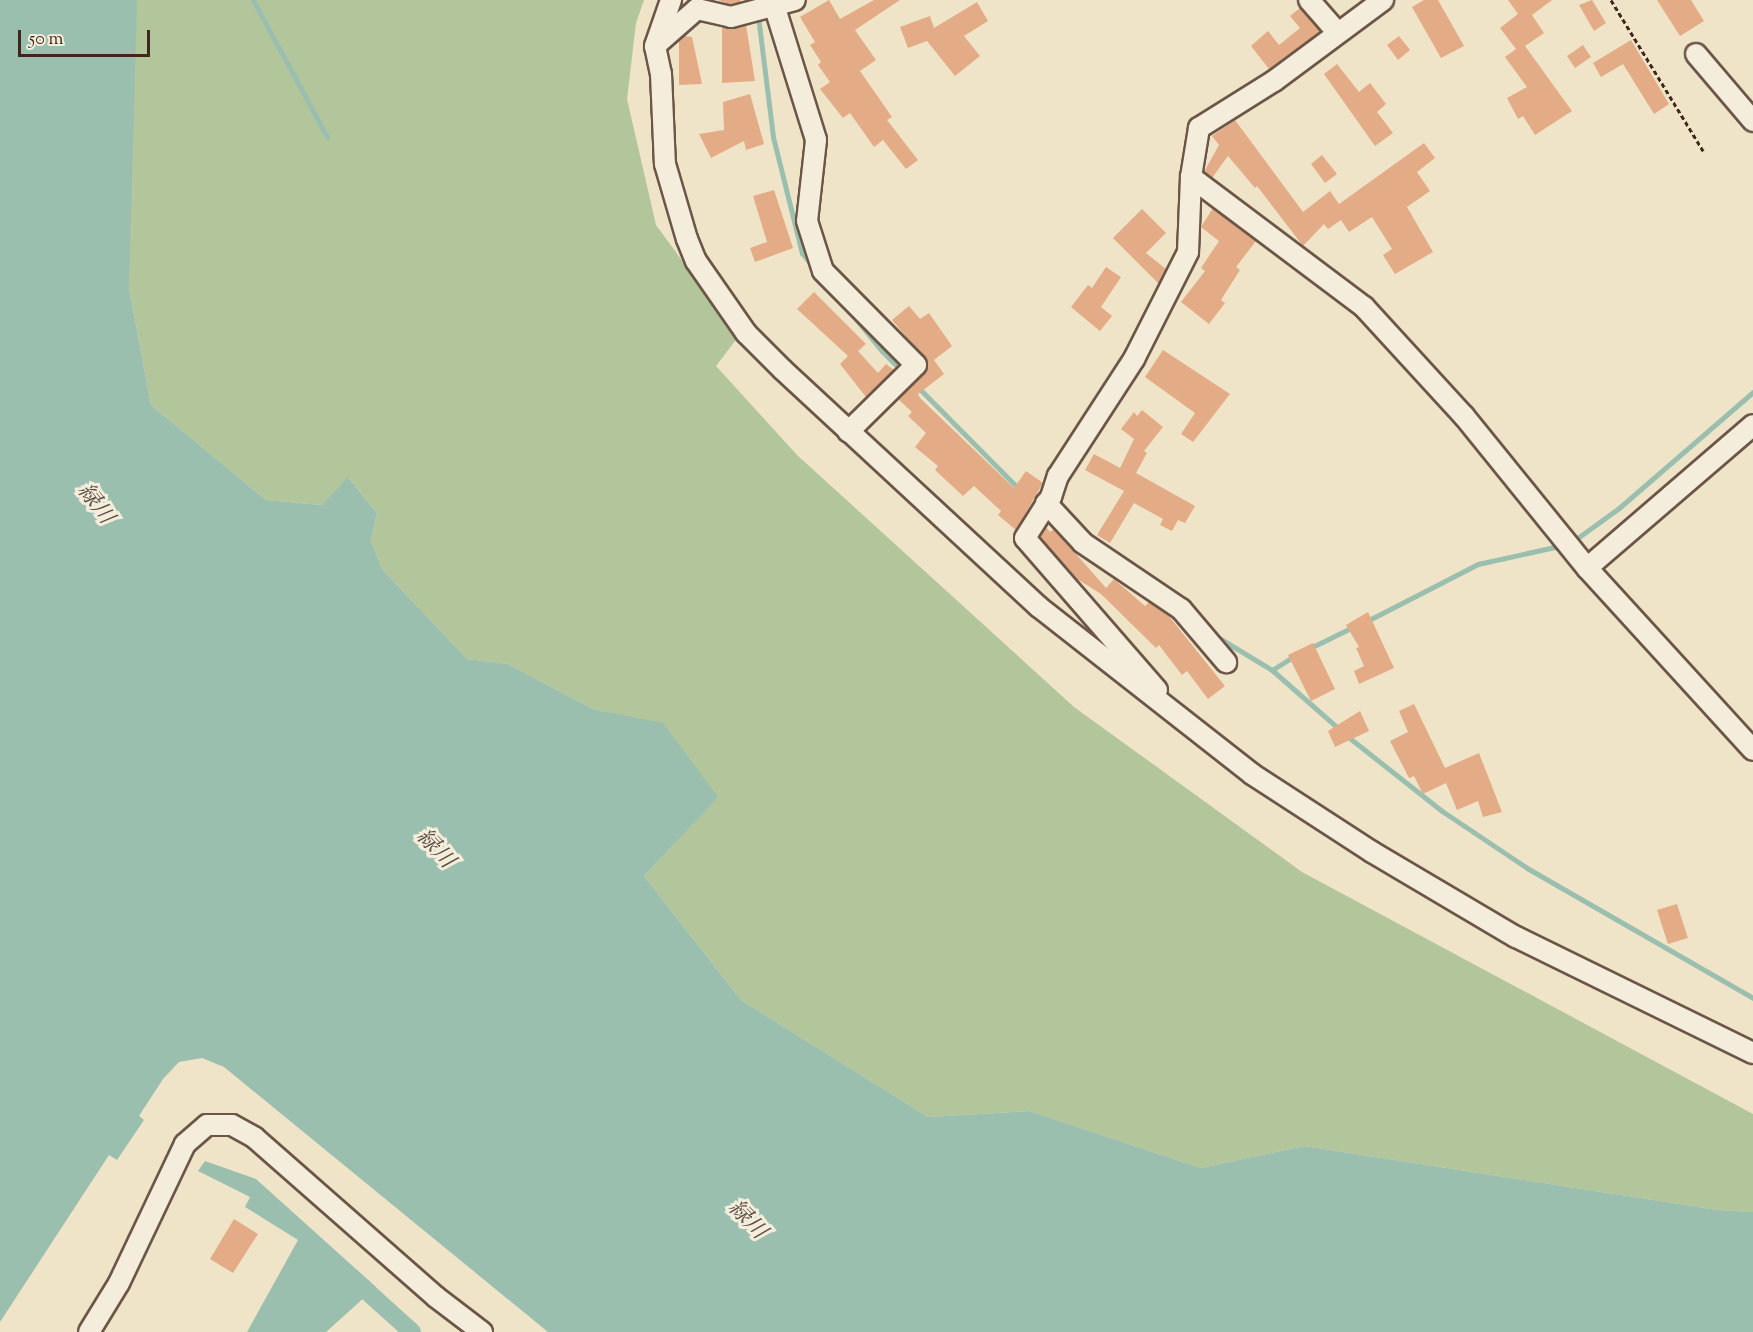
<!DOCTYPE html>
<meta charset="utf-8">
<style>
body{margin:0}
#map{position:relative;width:1753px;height:1332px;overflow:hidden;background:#efe4c8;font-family:"Sorts Mill Goudy","Noto Serif JP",serif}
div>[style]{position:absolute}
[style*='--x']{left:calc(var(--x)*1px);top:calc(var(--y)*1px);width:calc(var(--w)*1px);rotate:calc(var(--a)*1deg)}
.green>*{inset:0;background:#b2c59b}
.water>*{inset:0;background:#9bbfaf}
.stream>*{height:5px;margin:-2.5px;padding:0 2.5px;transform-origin:2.5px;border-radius:2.5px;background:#9bbfaf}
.canal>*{height:18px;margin:-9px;padding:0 9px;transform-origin:9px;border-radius:9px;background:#9bbfaf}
.building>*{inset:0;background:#e3ac87}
.path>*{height:3px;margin-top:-1.5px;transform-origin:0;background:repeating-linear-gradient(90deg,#40261c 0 4.5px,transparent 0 7.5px)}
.roads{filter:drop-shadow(2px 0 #6c5647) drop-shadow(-2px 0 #6c5647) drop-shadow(0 2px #6c5647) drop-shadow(0 -2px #6c5647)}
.minor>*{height:20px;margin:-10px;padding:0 10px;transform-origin:10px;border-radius:10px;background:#f5eddb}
span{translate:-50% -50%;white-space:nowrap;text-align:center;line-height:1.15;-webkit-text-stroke:6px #f5eddb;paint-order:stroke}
.water-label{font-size:22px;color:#574c41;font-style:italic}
.scale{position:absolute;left:18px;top:30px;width:132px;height:27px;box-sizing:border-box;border:3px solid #40261c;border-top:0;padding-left:8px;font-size:18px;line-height:21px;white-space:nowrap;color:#40261c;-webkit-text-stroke:4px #f5eddb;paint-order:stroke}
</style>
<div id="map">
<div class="green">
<i style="clip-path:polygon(3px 0,644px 0,636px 23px,627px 99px,656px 225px,738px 337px,716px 366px,797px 455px,1074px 707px,1302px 872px,1753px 1114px,1753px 1212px,1718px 1210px,1304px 1146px,1201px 1168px,1029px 1111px,928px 1117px,741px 1000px,644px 876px,717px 797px,663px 724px,593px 709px,508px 664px,467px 659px,382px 569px,371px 541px,377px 513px,349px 478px,322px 505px,266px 500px,151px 405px,129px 288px,0 3px)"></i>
</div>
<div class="water">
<i style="clip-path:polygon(0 0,137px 0,129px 288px,151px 405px,266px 500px,322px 505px,348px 477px,377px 513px,371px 541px,382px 569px,467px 659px,508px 664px,593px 709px,663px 723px,718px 797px,644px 876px,741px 1000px,928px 1117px,1029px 1111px,1201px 1168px,1304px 1146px,1718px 1210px,1753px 1212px,1753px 1332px,548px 1332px,224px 1067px,202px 1058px,179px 1062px,163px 1079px,139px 1116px,144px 1120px,117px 1160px,109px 1155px,0 1322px)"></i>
<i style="clip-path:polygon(205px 1161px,256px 1179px,376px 1287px,326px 1332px,247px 1332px,298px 1240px,245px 1207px,250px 1197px,198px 1171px)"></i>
</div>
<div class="stream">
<i style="--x:253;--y:0;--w:156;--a:61.6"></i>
<i style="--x:756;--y:0;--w:138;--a:82.9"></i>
<i style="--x:773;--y:137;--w:120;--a:76"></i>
<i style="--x:802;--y:253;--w:19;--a:51"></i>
<i style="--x:847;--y:308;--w:55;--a:50.9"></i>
<i style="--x:882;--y:351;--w:196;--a:45.2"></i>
<i style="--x:1045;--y:517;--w:23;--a:43"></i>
<i style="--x:1572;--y:542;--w:58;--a:-35.9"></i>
<i style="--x:1619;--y:508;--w:177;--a:-40.9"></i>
<i style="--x:1365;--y:622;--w:127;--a:-27.2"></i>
<i style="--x:1478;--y:564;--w:88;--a:-12.5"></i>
<i style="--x:1214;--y:635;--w:68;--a:31.1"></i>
<i style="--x:1272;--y:670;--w:91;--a:41.4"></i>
<i style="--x:1308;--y:649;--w:50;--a:-26.1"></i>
<i style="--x:1272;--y:670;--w:26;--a:-32"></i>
<i style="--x:1347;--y:736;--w:121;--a:38.3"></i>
<i style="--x:1442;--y:811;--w:102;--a:33.8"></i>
<i style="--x:1527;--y:868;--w:261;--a:29.9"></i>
</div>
<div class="canal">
<i style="--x:351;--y:1277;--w:82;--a:42"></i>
</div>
<div class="building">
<i style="clip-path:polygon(718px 0,740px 0,741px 2px,731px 5px)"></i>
<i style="clip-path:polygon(829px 0,840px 19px,874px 0,900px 0,855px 30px,876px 60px,860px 71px,892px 117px,887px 120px,918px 160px,906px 169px,883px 140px,874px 147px,850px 113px,843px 118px,820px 89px,830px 82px,818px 65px,821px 62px,810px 45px,815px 42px,800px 17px)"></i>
<i style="clip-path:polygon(1424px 0,1438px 0,1464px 46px,1441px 58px,1412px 7px)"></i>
<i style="clip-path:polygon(1508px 0,1552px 0,1532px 15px,1544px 33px,1525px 46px,1572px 111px,1535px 135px,1523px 116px,1518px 119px,1507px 98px,1527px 87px,1505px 57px,1516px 49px,1500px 28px,1518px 14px)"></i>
<i style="clip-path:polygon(1592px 0,1606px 23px,1594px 31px,1579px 5px)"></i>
<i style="clip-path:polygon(1657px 0,1691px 0,1704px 21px,1680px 36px)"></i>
<i style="clip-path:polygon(977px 2px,988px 21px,964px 36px,980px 56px,955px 76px,927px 41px,908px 48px,900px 27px,930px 16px,934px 28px)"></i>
<i style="clip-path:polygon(1300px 8px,1321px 31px,1269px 69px,1251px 46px,1268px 31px,1279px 45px,1300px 28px,1290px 16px)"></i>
<i style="clip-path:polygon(746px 25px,755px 81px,722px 83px,722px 27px)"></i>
<i style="clip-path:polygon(684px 36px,692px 37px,702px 84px,679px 85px,679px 40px)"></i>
<i style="clip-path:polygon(1399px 36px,1410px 50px,1398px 60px,1387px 45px)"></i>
<i style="clip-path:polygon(1631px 40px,1669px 104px,1654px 114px,1623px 64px,1601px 77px,1593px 63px)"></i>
<i style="clip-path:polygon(1583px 45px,1591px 57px,1575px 68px,1567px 56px)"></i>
<i style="clip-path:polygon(1337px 64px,1359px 92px,1370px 83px,1386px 104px,1377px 112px,1393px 133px,1375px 146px,1324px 74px)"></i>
<i style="clip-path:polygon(750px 94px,764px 144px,746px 150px,744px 141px,711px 158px,699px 134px,724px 130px,723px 102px)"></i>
<i style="clip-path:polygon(1235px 120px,1303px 212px,1330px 191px,1339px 204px,1424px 143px,1435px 158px,1417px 172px,1430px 191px,1407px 207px,1433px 252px,1395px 274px,1383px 255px,1392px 249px,1372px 217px,1349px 232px,1341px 220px,1328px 229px,1324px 224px,1303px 246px,1257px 186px,1255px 188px,1228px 156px,1212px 178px,1204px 172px,1219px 145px,1212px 136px)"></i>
<i style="clip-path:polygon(1322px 155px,1337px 174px,1325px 183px,1311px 164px)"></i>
<i style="clip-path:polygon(774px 190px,793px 248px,755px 262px,750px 248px,767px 242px,753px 196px)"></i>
<i style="clip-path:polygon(1213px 208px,1256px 241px,1236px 267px,1240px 270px,1221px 300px,1225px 303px,1209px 324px,1181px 302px,1205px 271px,1201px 268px,1219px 241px,1201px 227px)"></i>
<i style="clip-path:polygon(1142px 209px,1166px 233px,1146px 253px,1166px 269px,1159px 284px,1113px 238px)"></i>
<i style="clip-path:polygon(1106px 267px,1121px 277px,1101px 307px,1112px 316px,1100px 331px,1071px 307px,1088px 285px,1092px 288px)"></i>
<i style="clip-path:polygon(814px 292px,866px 344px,858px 351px,878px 373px,886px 364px,894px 370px,866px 397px,840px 364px,848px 356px,797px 309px)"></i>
<i style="clip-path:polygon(909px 306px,920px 319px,929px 313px,952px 346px,934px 360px,944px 374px,918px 394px,920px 398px,1014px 488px,1026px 471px,1043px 483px,1016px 530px,998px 515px,1001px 511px,974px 486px,963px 496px,935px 470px,938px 466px,915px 447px,926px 433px,908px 416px,912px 412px,898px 399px,924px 374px,928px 363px,892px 320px)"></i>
<i style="clip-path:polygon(1163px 350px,1230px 394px,1193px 442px,1181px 434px,1195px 413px,1145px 377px)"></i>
<i style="clip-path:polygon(1142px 410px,1163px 427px,1144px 451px,1147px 453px,1136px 473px,1195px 506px,1185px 523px,1178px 520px,1172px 531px,1160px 525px,1163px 519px,1134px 503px,1110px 543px,1097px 535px,1124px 491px,1085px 470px,1094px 454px,1120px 468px,1134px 439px,1121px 429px,1134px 412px,1137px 416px)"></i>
<i style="clip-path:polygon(1046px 527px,1050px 532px,1054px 529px,1106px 588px,1114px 579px,1145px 606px,1149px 602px,1168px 615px,1225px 686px,1208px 699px,1187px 671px,1182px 675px,1159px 645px,1156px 648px,1101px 594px,1074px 577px,1040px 537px)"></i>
<i style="clip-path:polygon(1368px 612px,1394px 668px,1359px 684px,1354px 671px,1364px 666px,1356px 648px,1359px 647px,1346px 625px)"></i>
<i style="clip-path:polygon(1313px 643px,1335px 689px,1311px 701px,1288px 655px)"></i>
<i style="clip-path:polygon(1414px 704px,1445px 768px,1479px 753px,1502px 812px,1483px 817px,1478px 801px,1457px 810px,1446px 783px,1423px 794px,1414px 776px,1409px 778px,1390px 741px,1408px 732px,1399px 711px)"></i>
<i style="clip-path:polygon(1360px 711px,1369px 731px,1335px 747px,1328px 731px)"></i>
<i style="clip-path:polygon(1677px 904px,1688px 938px,1668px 944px,1657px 910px)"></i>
<i style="clip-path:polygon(234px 1219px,258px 1234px,233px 1273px,210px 1259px)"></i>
</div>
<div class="path">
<i style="--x:1611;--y:0;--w:177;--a:58.6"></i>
</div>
<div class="roads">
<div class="minor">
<i style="--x:671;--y:0;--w:49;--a:109.2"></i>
<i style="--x:655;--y:46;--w:29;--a:78"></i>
<i style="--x:661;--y:74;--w:90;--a:87.5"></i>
<i style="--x:665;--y:164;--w:78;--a:73.7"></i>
<i style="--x:687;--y:239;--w:24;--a:68"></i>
<i style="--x:696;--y:261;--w:88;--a:55.2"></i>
<i style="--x:746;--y:333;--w:52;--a:45"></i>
<i style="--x:783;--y:370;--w:349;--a:42.8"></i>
<i style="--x:1039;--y:607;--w:271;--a:38.1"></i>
<i style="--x:1252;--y:774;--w:143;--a:33"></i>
<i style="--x:1372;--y:852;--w:167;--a:30.6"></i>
<i style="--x:1516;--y:937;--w:264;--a:26.1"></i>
<i style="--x:1309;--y:0;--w:43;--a:48.8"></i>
<i style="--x:775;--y:8;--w:138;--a:72.7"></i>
<i style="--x:816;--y:140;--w:81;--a:96.3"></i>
<i style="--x:807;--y:221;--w:52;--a:72.3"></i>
<i style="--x:823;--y:271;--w:132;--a:45.3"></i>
<i style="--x:916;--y:365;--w:95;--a:135.4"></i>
<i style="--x:657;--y:44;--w:53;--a:-41.2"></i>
<i style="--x:697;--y:9;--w:35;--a:13"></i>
<i style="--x:731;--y:17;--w:66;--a:-14.9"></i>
<i style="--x:1696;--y:54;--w:88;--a:49.6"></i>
<i style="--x:1191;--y:177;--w:216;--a:36.9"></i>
<i style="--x:1364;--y:307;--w:148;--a:47.5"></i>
<i style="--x:1464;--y:416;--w:196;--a:51"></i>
<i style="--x:1587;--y:568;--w:246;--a:47.6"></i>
<i style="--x:1046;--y:503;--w:54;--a:47.2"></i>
<i style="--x:1083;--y:543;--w:118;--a:34"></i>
<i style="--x:1181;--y:609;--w:70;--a:49.7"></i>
<i style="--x:1587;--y:568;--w:219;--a:-40.7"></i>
<i style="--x:1157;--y:690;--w:201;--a:-131"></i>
<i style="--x:1025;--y:538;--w:49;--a:-57.6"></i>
<i style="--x:1051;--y:497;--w:22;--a:-72"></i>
<i style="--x:1058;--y:476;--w:140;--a:-57"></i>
<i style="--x:1134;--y:359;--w:120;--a:-63.2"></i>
<i style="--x:1188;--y:252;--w:75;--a:-87.7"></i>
<i style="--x:1191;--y:177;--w:50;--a:-80.7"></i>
<i style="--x:1199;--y:128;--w:89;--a:-32.1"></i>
<i style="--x:1274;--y:81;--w:136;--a:-36.6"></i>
<i style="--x:89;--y:1332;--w:57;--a:-58.5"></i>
<i style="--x:119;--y:1283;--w:154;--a:-64.6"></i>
<i style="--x:185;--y:1144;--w:29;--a:-41"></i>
<i style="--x:207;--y:1125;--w:25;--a:0"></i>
<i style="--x:232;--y:1125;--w:26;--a:29"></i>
<i style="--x:255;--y:1138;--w:241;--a:41.3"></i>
<i style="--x:436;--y:1297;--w:58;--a:37.3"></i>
</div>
</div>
<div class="water-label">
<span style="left:94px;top:505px;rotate:53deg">緑川</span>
<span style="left:434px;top:850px;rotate:47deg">緑川</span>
<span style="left:746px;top:1221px;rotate:46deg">緑川</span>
</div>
<div class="scale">50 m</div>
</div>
